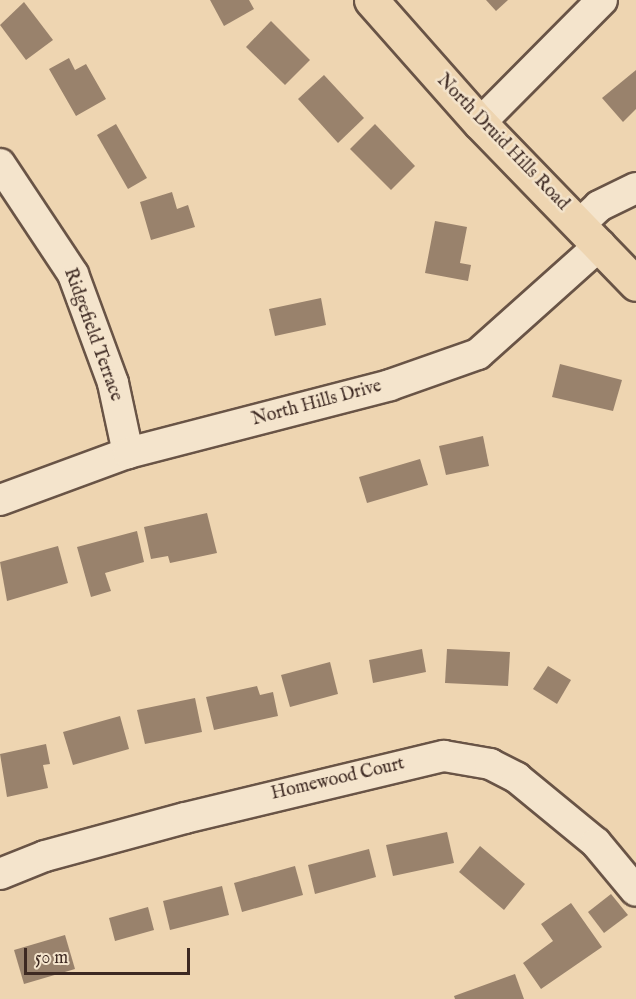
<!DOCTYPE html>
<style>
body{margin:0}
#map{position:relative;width:636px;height:999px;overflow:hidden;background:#eed5b1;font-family:"IM FELL English",serif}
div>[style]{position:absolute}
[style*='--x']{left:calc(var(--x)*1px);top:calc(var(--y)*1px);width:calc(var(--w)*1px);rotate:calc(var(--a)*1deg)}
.building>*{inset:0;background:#99826c}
.roads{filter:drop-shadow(2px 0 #695446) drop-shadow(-2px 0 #695446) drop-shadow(0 2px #695446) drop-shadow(0 -2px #695446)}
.minor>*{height:30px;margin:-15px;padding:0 15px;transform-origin:15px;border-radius:15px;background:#f4e4cc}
.major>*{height:33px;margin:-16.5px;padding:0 16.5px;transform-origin:16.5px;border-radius:16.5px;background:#eed5b1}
span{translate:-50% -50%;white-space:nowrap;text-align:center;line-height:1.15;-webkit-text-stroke:5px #f4e4cc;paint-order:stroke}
.street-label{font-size:18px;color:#3d2922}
.scale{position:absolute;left:24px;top:948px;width:166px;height:27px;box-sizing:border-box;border:3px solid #3d2922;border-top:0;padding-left:8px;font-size:18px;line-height:21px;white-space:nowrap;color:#3d2922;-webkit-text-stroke:4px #f4e4cc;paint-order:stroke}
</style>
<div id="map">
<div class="building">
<i style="clip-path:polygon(210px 0,249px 0,254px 9px,224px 26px)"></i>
<i style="clip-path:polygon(486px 0,508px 0,496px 11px)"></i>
<i style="clip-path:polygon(24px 2px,53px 40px,26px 60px,0 25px)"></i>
<i style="clip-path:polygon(271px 21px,310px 60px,285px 85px,246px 47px)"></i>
<i style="clip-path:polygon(69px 58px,75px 70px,86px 64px,106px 99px,76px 116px,49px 69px)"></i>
<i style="clip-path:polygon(636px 70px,636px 109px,623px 122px,602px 98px)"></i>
<i style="clip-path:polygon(324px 75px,364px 118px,338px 143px,298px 99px)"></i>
<i style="clip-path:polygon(116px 124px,147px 178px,128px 189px,97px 135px)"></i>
<i style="clip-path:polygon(375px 124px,415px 166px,391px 190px,350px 149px)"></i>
<i style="clip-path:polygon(172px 192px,177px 209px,188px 205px,195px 227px,151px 240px,140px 202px)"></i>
<i style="clip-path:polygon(435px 221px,467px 227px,460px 263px,471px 265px,468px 281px,425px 273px)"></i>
<i style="clip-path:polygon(321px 298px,326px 325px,275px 336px,269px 309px)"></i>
<i style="clip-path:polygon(560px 364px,622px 380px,613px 411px,552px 397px)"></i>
<i style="clip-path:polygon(483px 436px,489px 466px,446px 475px,439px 446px)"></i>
<i style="clip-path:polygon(420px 459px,428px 485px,367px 503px,359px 477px)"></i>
<i style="clip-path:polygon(207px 513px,217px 553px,170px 563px,168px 556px,151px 559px,144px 527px)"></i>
<i style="clip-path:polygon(137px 531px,144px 562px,105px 573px,111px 591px,91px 597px,77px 547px)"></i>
<i style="clip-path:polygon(58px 546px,68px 583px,7px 601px,0 562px)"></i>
<i style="clip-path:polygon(422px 649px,426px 672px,373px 683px,369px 660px)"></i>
<i style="clip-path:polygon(447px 649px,510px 652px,508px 686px,445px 683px)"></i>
<i style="clip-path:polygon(330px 662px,338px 694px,290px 707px,281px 675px)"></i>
<i style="clip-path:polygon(548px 666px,571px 680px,557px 704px,533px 689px)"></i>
<i style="clip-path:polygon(257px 686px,260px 695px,273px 692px,278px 716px,214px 730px,206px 697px)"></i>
<i style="clip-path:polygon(195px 698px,202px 732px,145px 744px,137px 710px)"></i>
<i style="clip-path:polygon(120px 716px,129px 749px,73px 765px,63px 732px)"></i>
<i style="clip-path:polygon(46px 744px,50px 764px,43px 765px,48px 788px,7px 797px,0 754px)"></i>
<i style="clip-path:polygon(447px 832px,454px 863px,393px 876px,386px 845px)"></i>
<i style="clip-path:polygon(480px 846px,525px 884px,504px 910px,459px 872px)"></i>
<i style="clip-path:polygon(369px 849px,376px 877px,315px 894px,308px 865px)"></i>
<i style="clip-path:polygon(295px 866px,303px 895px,242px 912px,234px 883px)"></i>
<i style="clip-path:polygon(222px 886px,229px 915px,170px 930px,163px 901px)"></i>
<i style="clip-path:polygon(611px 894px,628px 915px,604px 933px,588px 912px)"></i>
<i style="clip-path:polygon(571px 903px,602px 947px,541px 989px,523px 963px,553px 941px,541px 924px)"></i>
<i style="clip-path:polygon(148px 907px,154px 930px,115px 941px,109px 918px)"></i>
<i style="clip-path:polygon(65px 935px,75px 969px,24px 984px,14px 950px)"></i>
<i style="clip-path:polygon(515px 974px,524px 999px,455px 999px,454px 996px)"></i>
</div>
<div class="roads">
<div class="minor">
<i style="--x:480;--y:123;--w:173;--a:-45.2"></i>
<i style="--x:0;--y:164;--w:132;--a:56.4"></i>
<i style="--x:73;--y:274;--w:116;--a:69.8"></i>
<i style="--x:113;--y:383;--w:72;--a:77.9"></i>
<i style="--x:580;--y:224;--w:26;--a:-43"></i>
<i style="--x:599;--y:206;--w:41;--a:-25.9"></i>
<i style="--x:0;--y:500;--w:136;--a:-20.2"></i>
<i style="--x:128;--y:453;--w:271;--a:-14.5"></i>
<i style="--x:390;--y:385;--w:93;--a:-19.4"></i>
<i style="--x:478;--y:354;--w:164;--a:-41.8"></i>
<i style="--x:0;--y:874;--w:48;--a:-21.8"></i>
<i style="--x:45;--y:856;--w:145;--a:-15.2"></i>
<i style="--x:185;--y:818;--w:266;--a:-13.5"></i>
<i style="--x:444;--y:756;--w:47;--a:9.9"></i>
<i style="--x:490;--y:764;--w:30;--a:27"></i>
<i style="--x:517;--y:778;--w:102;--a:39.4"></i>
<i style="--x:596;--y:843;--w:62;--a:50.2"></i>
</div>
<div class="major">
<i style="--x:371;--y:0;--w:164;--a:48.5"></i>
<i style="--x:480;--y:123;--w:224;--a:45.9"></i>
</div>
</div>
<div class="street-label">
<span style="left:502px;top:143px;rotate:46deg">North Druid Hills Road</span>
<span style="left:92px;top:335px;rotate:70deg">Ridgefield Terrace</span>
<span style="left:317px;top:404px;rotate:-15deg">North Hills Drive</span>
<span style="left:338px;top:780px;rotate:-13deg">Homewood Court</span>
</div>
<div class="scale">50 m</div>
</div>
